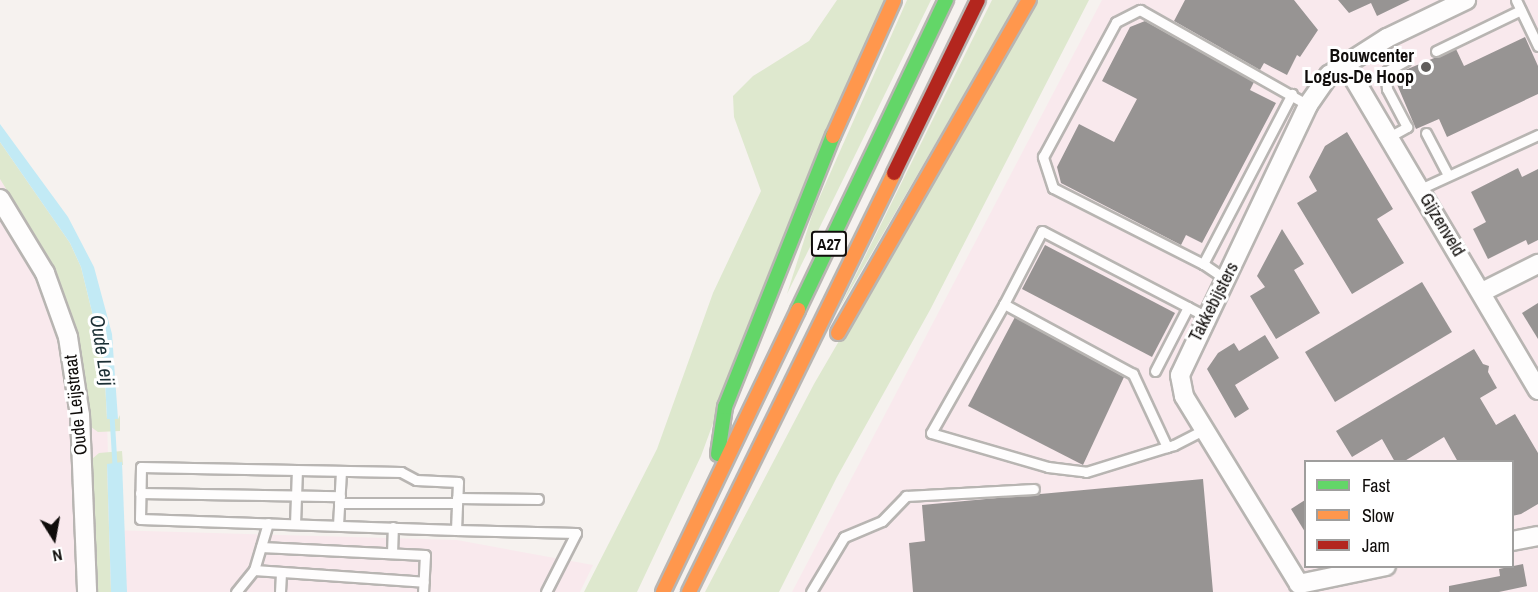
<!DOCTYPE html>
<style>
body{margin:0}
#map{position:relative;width:1538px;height:592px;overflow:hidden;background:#f6f2ef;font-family:"Archivo Narrow",sans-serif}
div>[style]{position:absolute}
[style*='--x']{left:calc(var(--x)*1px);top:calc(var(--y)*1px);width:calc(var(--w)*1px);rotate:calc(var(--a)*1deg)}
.commercial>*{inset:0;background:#f9e9ed}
.green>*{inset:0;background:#dee8ce}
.water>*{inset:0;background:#c2eaf5}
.stream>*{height:4.5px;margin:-2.25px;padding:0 2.25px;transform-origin:2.25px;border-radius:2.25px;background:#c2eaf5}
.building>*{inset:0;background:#979493}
.roads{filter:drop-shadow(2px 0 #b8b5b2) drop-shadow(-2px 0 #b8b5b2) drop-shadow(0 2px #b8b5b2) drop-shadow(0 -2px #b8b5b2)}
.lane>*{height:9px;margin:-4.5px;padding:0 4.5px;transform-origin:4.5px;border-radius:4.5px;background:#fefdfd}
.street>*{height:18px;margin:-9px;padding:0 9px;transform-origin:9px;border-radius:9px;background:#fefdfd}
.fast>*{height:14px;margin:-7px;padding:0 7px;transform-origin:7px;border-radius:7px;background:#63d668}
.slow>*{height:14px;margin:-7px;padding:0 7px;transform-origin:7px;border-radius:7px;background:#ff974d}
.jam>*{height:14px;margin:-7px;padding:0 7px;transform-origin:7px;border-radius:7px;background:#b3261e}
.dots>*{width:16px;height:16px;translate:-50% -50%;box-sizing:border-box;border:3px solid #fff;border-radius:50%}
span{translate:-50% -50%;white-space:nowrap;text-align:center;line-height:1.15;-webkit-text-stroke:6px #fff;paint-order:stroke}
.shield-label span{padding:2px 4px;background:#fff;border:2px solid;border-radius:4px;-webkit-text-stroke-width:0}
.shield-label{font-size:16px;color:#100d0b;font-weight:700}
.poi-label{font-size:18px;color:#100d0b;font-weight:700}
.right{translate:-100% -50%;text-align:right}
.street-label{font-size:18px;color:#100d0b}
.water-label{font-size:20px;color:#1b2f34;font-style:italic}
.legend{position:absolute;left:1304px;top:460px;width:210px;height:108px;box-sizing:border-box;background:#fff;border:2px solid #9f9e9d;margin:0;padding:8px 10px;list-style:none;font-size:18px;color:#100d0b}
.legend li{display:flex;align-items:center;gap:12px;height:30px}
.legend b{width:30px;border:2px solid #9f9e9d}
.north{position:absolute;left:24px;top:508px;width:60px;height:60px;-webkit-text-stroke:4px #fff;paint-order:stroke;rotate:169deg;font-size:16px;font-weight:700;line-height:24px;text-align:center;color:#100d0b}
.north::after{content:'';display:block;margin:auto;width:21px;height:27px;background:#100d0b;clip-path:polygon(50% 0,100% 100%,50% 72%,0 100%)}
</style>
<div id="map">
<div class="commercial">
<i style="clip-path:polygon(evenodd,1102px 0,1538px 0,1538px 592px,792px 592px,1102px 0,1306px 462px,1512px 462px,1512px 566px,1306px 566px,1306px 462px)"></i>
<i style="clip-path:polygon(0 142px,70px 243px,107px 419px,110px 530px,457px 540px,593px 565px,580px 592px,0 592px)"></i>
</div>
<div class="green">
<i style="clip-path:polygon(837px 0,888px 0,732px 372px,701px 456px,637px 592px,584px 592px,657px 449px,713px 293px,761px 191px,734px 117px,733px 96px,753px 76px,809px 41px)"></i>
<i style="clip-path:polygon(907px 0,931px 0,787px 294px,813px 212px)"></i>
<i style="clip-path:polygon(992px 0,1019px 0,838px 311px)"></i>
<i style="clip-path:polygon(1037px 0,1089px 0,930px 310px,837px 477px,779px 592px,705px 592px,814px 384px)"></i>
<i style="clip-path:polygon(0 142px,70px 243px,81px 267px,104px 361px,107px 419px,118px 419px,120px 415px,120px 431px,98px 432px,91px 427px,84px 373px,72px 321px,44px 250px,0 179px)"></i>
<i style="clip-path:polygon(122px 451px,123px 465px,107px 464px,111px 592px,95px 592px,92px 459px,99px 453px)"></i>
</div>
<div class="water">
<i style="clip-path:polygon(0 124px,68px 217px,94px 267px,112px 334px,118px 419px,107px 419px,104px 361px,81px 267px,70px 243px,0 142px)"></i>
<i style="clip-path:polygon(122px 462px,127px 592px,111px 592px,107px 464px)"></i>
</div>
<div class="stream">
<i style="--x:112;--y:415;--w:51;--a:86.6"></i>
</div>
<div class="building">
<i style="clip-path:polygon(1185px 0,1294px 0,1318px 30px,1300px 57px,1297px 55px,1287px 75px,1264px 63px,1260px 70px,1174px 21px)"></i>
<i style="clip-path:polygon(1338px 0,1410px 0,1377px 16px,1371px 3px,1349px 13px)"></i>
<i style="clip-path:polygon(1145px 21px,1254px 82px,1250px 90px,1276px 103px,1202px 243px,1186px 235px,1181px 245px,1152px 230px,1061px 183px,1057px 167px,1079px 124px,1114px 142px,1137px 99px,1102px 81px,1130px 27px)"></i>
<i style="clip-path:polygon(1525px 37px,1538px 66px,1538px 94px,1447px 137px,1439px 119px,1416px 129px,1393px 75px,1456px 49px,1464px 66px)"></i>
<i style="clip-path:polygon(1347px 132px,1393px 209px,1377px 219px,1404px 263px,1352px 294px,1297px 203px,1317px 191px,1309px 177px,1325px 146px)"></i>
<i style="clip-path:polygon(1518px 168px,1522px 177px,1538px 169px,1538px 240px,1528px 245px,1526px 240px,1488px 259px,1473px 229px,1486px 222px,1471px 192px)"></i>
<i style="clip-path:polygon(1282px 229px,1304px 264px,1294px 270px,1320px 313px,1276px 339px,1250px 296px,1265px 287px,1257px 276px)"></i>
<i style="clip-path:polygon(1045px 245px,1175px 313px,1152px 357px,1022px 289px)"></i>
<i style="clip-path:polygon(1422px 282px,1452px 332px,1335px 402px,1305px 352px)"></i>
<i style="clip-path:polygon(1538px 303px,1538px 339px,1522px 313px)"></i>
<i style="clip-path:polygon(1015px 317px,1124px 377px,1083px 465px,968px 406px)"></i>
<i style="clip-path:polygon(1265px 335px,1279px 358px,1235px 385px,1249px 409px,1235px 418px,1207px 369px,1218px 353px,1234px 343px,1239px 351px)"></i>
<i style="clip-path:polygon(1474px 349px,1483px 364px,1489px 366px,1488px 372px,1497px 388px,1480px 398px,1496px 425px,1515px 414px,1538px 453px,1538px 504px,1521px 514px,1512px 516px,1512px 462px,1458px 462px,1444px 437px,1403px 462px,1395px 462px,1382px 439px,1352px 457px,1336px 431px)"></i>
<i style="clip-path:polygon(1203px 479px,1213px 592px,913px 592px,909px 543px,925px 541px,922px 505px)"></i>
<i style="clip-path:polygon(1305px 500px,1305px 532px,1291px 509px)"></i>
<i style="clip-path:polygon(1523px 564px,1527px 586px,1499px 592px,1449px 592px,1449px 586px,1500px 576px,1499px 569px)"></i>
</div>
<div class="roads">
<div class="lane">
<i style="--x:1516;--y:0;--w:51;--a:64.4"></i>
<i style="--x:1436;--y:51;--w:94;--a:-25.8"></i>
<i style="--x:1426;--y:133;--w:47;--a:62.4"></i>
<i style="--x:1389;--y:137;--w:21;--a:-29"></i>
<i style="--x:1407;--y:127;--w:43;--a:-117.8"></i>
<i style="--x:1387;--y:89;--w:11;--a:-95"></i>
<i style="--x:1386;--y:78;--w:7;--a:-82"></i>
<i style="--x:1387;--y:71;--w:21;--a:-29"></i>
<i style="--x:1420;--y:189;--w:130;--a:-24.6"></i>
<i style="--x:1203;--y:264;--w:192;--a:-62.4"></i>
<i style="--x:1227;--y:280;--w:29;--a:-146"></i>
<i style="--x:1203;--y:264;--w:168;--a:-153.1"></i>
<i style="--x:1053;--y:188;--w:33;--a:-108"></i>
<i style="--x:1043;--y:157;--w:153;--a:-61.6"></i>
<i style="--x:1116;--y:22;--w:27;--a:-27"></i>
<i style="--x:1140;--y:10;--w:193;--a:29.5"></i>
<i style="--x:1004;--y:304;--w:82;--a:-62.5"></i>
<i style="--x:1042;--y:231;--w:186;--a:27.5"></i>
<i style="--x:1155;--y:371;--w:72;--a:-62.7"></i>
<i style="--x:1167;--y:447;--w:81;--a:-115"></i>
<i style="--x:1133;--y:374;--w:147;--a:-151.5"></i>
<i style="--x:1004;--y:304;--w:148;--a:119.5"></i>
<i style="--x:931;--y:433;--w:122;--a:16.2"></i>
<i style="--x:1048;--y:467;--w:38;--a:7"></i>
<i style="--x:1086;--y:472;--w:85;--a:-17.2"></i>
<i style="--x:1167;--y:447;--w:7;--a:-16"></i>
<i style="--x:1174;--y:445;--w:35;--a:-27"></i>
<i style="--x:141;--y:467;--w:260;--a:1.1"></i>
<i style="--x:401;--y:472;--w:17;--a:28"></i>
<i style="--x:416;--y:480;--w:42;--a:2.7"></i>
<i style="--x:458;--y:482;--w:48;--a:92.4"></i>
<i style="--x:456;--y:530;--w:316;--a:-178"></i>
<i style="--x:140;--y:519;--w:52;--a:-88.9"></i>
<i style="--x:140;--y:493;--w:200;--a:0.9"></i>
<i style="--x:457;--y:498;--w:81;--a:0.7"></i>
<i style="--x:339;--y:503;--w:118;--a:0"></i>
<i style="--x:295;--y:524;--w:54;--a:-87.9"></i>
<i style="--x:338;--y:525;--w:54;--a:-86.8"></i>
<i style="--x:456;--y:530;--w:120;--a:1.4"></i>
<i style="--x:576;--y:533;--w:66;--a:117"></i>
<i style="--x:261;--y:547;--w:164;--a:2.8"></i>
<i style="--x:425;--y:555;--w:37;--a:93"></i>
<i style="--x:392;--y:553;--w:26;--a:-88"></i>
<i style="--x:254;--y:570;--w:170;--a:4"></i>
<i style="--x:236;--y:592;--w:28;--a:-51"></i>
<i style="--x:254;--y:570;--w:49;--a:-73.4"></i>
<i style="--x:280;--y:592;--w:20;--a:-87"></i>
<i style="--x:811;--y:592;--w:64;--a:-59"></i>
<i style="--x:844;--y:537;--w:41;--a:-22.8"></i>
<i style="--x:882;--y:521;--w:35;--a:-46"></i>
<i style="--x:906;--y:496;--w:128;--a:-3.1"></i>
</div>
<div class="street">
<i style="--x:1344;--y:62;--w:381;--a:59.4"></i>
<i style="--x:0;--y:199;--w:87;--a:58.7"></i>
<i style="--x:45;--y:273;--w:68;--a:70.2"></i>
<i style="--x:68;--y:337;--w:79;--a:81.3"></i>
<i style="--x:80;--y:415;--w:177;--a:87.7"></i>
<i style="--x:1482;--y:292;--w:63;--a:-26.6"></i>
<i style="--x:1512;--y:541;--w:26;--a:-11"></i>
<i style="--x:1386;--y:566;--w:89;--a:168.3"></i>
<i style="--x:1299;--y:584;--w:220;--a:-121.5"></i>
<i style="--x:1184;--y:396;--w:21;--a:-101"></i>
<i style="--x:1180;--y:375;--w:299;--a:-64.6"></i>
<i style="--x:1308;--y:105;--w:37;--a:-55"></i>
<i style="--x:1329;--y:75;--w:69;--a:-32.5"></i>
<i style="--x:1387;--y:38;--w:88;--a:-25.7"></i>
</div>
<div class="fast">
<i style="--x:798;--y:310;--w:344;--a:-64.5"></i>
<i style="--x:718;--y:454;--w:48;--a:-81.5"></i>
<i style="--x:725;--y:407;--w:292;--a:-68.3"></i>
</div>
<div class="slow">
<i style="--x:833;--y:136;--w:149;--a:-65.8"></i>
<i style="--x:838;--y:333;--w:384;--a:-60.2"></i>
<i style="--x:663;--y:592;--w:313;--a:-64.4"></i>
<i style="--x:689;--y:592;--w:466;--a:-63.9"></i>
</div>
<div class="jam">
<i style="--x:894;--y:173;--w:192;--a:-64.1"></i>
</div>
</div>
<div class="dots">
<i style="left:1426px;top:67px;background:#605d5b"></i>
</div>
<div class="shield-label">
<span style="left:829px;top:244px">A27</span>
</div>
<div class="poi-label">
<span class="right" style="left:1414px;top:67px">Bouwcenter<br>Logus-De Hoop</span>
</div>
<div class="street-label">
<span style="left:1442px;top:225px;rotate:59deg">Gijzenveld</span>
<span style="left:1214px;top:302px;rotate:-63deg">Takkebijsters</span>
<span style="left:76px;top:405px;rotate:-96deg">Oude Leijstraat</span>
</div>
<div class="water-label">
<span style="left:103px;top:350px;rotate:81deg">Oude Leij</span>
</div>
<ul class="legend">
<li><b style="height:8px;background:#63d668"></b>Fast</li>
<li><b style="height:8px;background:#ff974d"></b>Slow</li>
<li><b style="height:8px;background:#b3261e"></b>Jam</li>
</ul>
<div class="north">N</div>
</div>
